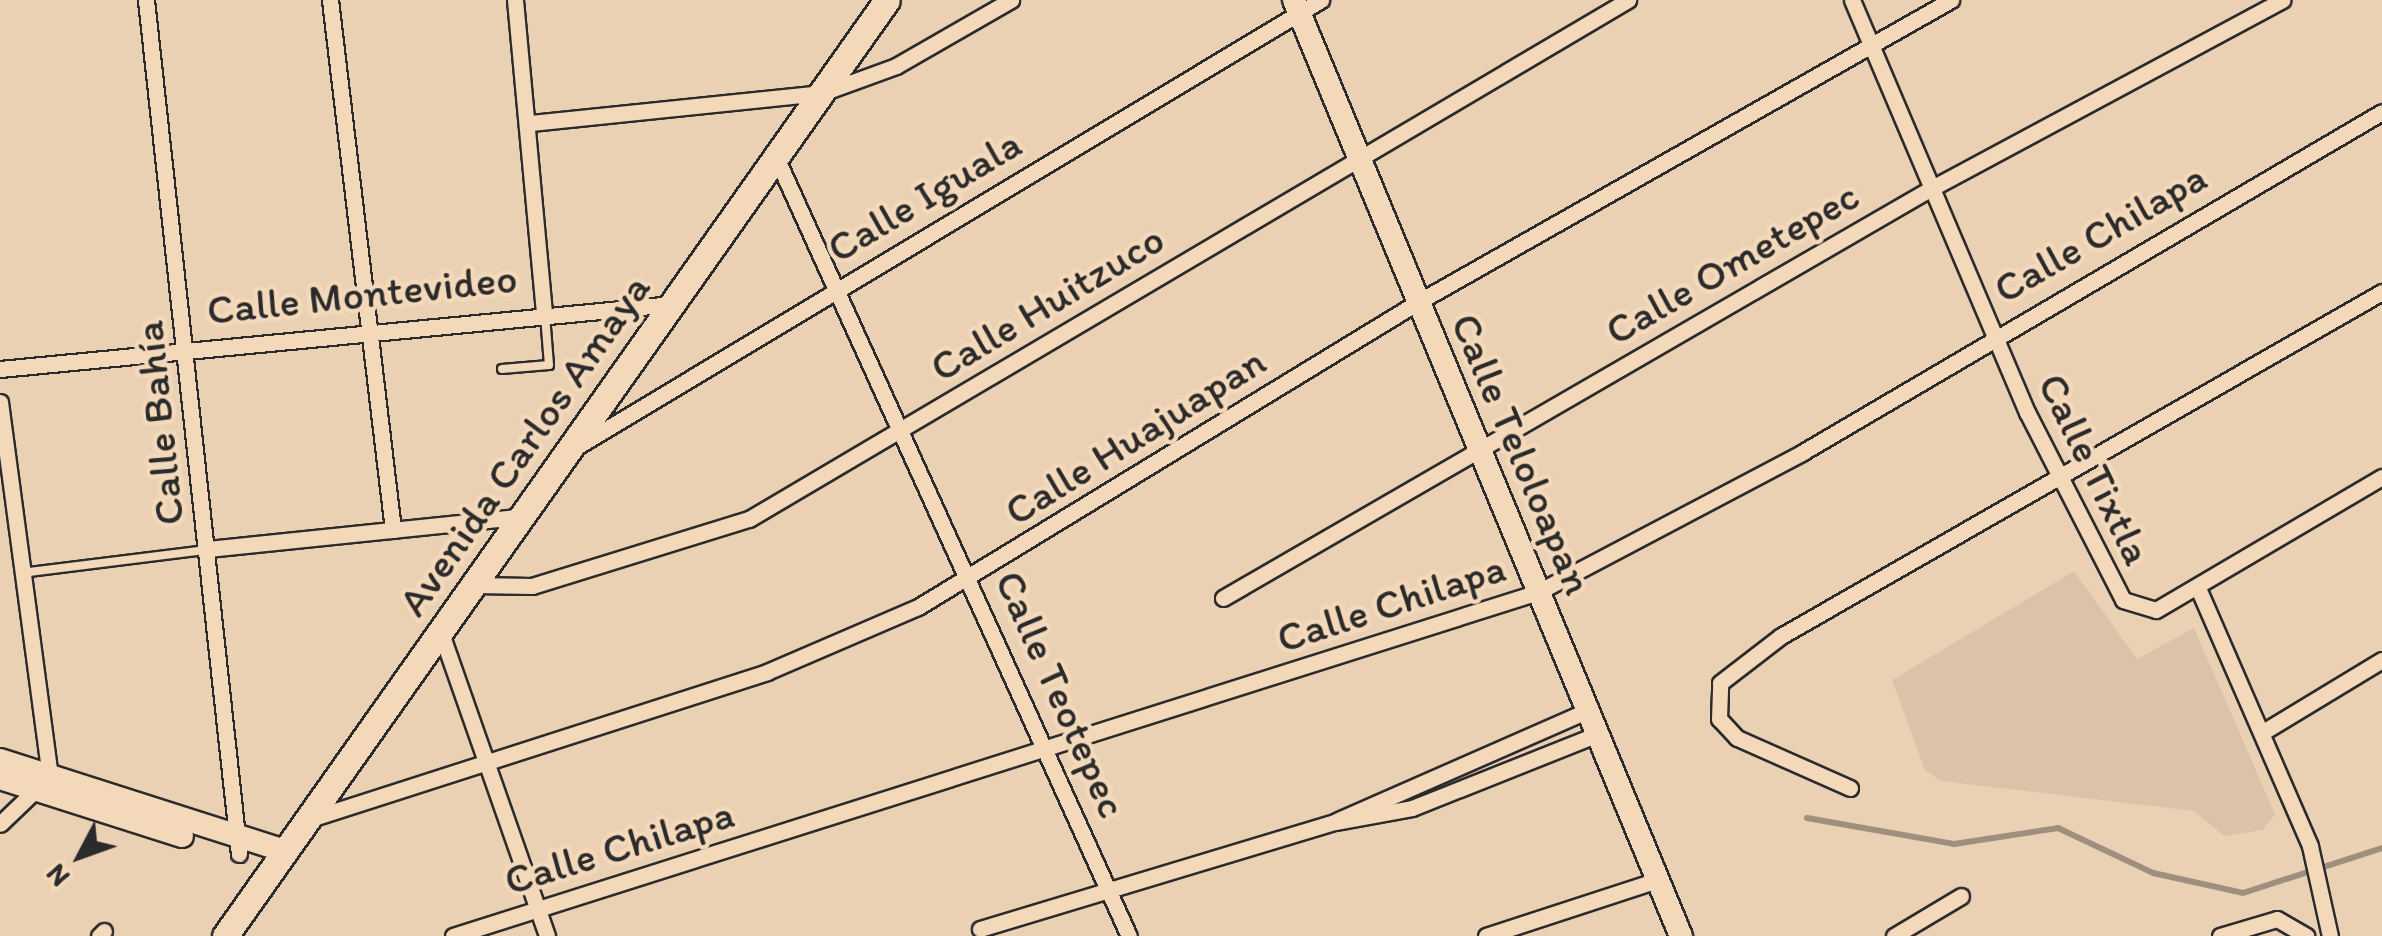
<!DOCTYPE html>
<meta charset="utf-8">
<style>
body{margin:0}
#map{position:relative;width:2382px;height:936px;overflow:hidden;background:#ebd1b4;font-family:Itim,sans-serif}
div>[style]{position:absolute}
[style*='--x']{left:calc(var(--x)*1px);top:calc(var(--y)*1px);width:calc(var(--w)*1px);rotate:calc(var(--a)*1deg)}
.built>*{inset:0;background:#dbc3a9}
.stream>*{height:6px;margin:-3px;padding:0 3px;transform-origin:3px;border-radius:3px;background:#9f8f7e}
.roads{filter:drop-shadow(2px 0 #2b2b2b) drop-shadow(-2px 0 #2b2b2b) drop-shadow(0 2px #2b2b2b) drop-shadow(0 -2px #2b2b2b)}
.lane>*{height:8px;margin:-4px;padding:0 4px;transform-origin:4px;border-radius:4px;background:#f3d8ba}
.street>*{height:15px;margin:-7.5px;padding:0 7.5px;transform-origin:7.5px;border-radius:7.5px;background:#f3d8ba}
.secondary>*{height:22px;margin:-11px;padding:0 11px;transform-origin:11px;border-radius:11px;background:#f3d8ba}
.primary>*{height:25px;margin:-12.5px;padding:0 12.5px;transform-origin:12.5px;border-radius:12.5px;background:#f3d8ba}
span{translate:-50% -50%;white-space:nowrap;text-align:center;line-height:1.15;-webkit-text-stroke:9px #f3d8ba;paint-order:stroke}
.street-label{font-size:42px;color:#2b2b2b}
.north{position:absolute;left:30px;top:806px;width:100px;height:100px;-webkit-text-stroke:8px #f3d8ba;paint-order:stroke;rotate:229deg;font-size:28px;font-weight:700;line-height:40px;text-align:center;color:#2b2b2b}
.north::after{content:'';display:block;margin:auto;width:35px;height:45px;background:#2b2b2b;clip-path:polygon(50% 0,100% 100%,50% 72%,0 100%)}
</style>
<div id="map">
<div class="built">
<i style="clip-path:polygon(2074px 571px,2137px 659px,2194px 628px,2275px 814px,2263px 830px,2224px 836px,2194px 811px,1941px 781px,1925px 770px,1892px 680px)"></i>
</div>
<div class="stream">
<i style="--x:1807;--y:818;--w:149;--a:10"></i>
<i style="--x:1954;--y:844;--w:105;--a:-8.7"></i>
<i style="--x:2058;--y:828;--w:105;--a:25.3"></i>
<i style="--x:2153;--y:873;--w:92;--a:12.5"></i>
<i style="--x:2243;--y:893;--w:146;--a:-17.9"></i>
</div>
<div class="roads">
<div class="lane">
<i style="--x:502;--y:369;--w:47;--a:-4.9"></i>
<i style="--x:549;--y:365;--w:50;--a:-94.6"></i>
<i style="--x:21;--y:573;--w:185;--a:-7.1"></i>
</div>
<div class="street">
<i style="--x:146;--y:0;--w:859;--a:83.79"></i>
<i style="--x:330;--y:0;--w:534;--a:83.22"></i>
<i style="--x:515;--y:0;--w:311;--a:84.7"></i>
<i style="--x:1852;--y:0;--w:448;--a:67"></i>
<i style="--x:2027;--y:412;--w:211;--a:62.9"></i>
<i style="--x:2123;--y:600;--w:34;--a:17"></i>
<i style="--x:2156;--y:610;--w:262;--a:-30.5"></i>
<i style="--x:531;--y:123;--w:293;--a:-5.9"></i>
<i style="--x:822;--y:93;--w:79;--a:-20"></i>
<i style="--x:896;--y:66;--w:133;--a:-29.9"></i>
<i style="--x:775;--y:155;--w:857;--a:65.62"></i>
<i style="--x:0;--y:369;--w:676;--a:-5.52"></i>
<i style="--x:0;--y:402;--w:377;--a:82.4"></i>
<i style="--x:50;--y:776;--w:69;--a:136.2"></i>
<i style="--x:578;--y:446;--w:867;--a:-30.98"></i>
<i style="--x:208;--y:549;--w:313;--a:-5.9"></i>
<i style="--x:474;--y:585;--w:58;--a:1"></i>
<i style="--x:532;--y:586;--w:227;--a:-17.2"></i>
<i style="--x:749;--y:519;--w:1021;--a:-30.56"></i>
<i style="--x:2198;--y:588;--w:281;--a:66.5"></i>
<i style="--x:2310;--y:846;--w:92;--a:77.5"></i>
<i style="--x:1223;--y:598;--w:817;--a:-30.05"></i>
<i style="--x:1930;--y:189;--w:400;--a:-28.2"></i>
<i style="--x:441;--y:633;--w:321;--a:70.7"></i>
<i style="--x:2263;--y:732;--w:139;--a:-31.2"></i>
<i style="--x:1850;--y:788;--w:124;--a:-156.1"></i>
<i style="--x:1737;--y:738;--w:26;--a:-133"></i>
<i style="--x:1719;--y:719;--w:36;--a:-88"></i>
<i style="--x:1720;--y:683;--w:77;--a:-37.6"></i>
<i style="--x:1781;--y:636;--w:692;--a:-29.79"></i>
<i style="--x:310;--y:819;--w:480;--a:-17.8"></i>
<i style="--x:767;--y:672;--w:164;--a:-23.3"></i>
<i style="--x:918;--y:607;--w:586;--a:-31.38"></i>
<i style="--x:1418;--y:302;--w:613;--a:-29.54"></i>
<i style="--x:1338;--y:820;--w:274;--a:-23.7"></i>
<i style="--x:980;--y:929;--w:371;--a:-16.8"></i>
<i style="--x:1335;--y:822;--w:78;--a:-10.3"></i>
<i style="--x:1412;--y:808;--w:200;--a:-21.7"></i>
<i style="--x:99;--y:936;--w:7;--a:-45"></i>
<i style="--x:453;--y:936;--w:1138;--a:-17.59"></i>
<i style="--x:1538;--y:592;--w:300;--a:-27.8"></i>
<i style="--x:1803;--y:452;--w:671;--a:-30.42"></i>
<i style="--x:1486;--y:936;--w:180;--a:-18.1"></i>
<i style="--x:1894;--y:936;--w:78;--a:-30.8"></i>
<i style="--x:2220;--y:936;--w:59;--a:-16.6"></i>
<i style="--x:2277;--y:919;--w:34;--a:30"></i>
</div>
<div class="secondary">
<i style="--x:1294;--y:0;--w:1013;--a:67.54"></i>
<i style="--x:0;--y:760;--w:299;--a:17.7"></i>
<i style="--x:0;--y:778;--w:191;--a:17.7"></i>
</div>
<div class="primary">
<i style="--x:225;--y:936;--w:1146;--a:-54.73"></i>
</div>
</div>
<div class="street-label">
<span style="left:924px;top:196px;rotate:-31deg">Calle Iguala</span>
<span style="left:2100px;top:233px;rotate:-30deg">Calle Chilapa</span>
<span style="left:1732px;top:263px;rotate:-30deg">Calle Ometepec</span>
<span style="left:362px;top:294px;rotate:-6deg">Calle Montevideo</span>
<span style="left:1047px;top:303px;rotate:-31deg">Calle Huitzuco</span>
<span style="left:159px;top:423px;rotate:-96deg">Calle Bahía</span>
<span style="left:1135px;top:436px;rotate:-32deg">Calle Huajuapan</span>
<span style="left:524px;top:445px;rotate:-55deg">Avenida Carlos Amaya</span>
<span style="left:1522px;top:454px;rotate:67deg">Calle Teloloapan</span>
<span style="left:2095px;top:469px;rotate:64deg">Calle Tixtla</span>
<span style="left:1391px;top:603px;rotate:-18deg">Calle Chilapa</span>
<span style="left:1061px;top:694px;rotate:66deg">Calle Teotepec</span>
<span style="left:619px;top:847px;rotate:-17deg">Calle Chilapa</span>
</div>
<div class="north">N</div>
</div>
